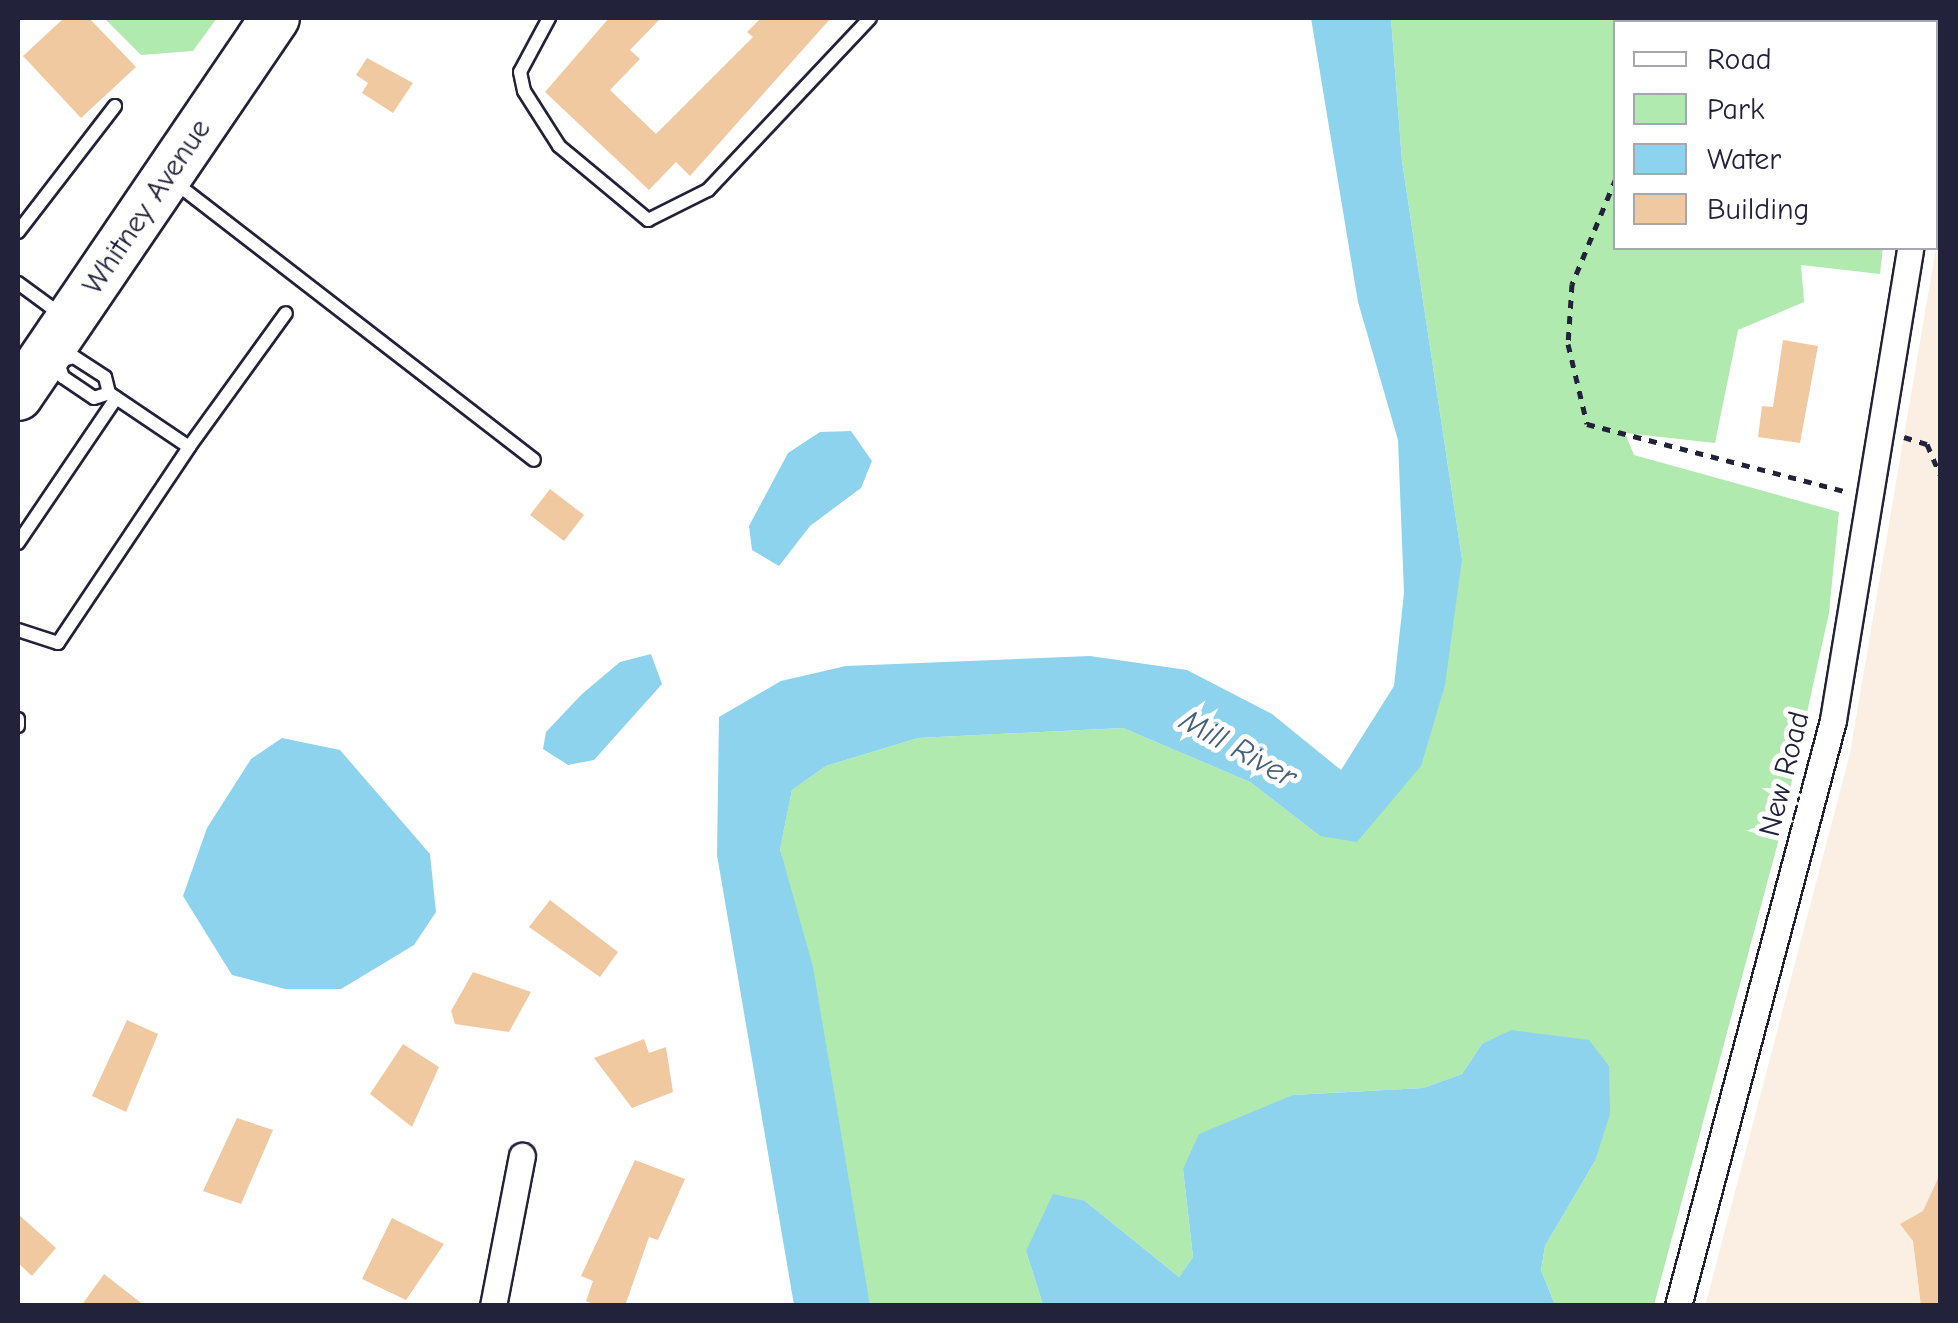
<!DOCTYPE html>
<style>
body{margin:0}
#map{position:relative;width:1958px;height:1323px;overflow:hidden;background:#fff;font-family:"Comic Neue",sans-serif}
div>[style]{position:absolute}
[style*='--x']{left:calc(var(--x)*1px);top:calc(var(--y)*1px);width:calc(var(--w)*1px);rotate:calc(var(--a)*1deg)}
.built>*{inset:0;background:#fbefe3}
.green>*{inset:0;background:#b1eaae}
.water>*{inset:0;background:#8dd3ee}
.building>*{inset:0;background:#f1c9a1}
.path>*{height:5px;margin-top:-2.5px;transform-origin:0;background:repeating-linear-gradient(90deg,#22223b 0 8px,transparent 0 16px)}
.roads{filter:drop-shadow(2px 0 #22223b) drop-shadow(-2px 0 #22223b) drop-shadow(0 2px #22223b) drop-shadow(0 -2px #22223b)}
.lane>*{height:12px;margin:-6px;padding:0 6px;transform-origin:6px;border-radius:6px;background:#fff}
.street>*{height:25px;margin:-12.5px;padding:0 12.5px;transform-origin:12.5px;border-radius:12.5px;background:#fff}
.highway>*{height:48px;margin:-24px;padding:0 24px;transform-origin:24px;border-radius:24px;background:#fff}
span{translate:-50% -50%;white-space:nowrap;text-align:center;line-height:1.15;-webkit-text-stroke:10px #fff;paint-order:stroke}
.street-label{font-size:30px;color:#22223b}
.water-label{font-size:32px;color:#47607a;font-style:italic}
.frame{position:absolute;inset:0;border:20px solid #22223b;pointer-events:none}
.legend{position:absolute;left:1613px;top:20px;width:325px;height:230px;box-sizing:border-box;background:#fff;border:2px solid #a7a7b1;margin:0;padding:12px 18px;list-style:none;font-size:30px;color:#22223b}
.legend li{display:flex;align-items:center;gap:20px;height:50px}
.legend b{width:50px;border:2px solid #a7a7b1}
</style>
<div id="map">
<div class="built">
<i style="clip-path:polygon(1940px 224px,1940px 1305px,1705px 1306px,1850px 753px)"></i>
</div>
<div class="green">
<i style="clip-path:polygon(104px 18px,217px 18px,193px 51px,141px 55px)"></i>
<i style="clip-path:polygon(1391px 18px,1909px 18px,1616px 22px,1616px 248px,1883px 248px,1880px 274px,1801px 265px,1804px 302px,1738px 330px,1715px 443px,1625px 433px,1634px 455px,1839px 512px,1829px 613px,1780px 835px,1654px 1305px,1555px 1305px,1541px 1270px,1545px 1246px,1595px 1161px,1482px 1044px,1462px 1074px,1423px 1088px,1293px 1095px,1183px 1169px,1193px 1257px,1179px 1277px,1085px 1201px,1026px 1251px,1043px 1305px,870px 1305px,780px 848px,792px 790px,826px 766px,918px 738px,1123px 728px,1250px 782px,1320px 836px,1462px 559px,1402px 161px)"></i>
</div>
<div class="water">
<i style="clip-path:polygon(1311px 18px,1391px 18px,1402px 161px,1462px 559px,1445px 685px,1421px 766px,1357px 842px,1320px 836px,1250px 782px,1123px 728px,918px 738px,826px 766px,792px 790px,780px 849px,813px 967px,870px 1305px,794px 1305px,717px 855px,719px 717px,781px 681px,846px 666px,1090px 656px,1187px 670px,1272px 714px,1341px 770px,1394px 686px,1404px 593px,1398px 440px,1358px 302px)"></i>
<i style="clip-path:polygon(851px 431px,872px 461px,861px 488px,810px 526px,779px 566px,752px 550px,749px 526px,788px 453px,820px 432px)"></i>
<i style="clip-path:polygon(651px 654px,662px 684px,594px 760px,568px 765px,543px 749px,546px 732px,582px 694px,620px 662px)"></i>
<i style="clip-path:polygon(282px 738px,340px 750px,430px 854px,436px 912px,414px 945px,341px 989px,285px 989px,232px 975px,183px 896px,207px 828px,251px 759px)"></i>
<i style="clip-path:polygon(1511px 1030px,1589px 1040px,1609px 1066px,1610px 1114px,1595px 1161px,1545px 1246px,1541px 1270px,1555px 1305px,1043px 1305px,1026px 1251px,1053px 1194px,1085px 1201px,1179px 1277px,1193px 1257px,1183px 1169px,1199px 1134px,1293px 1095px,1423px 1088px,1462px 1074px,1482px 1044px)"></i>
</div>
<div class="building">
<i style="clip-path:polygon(64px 18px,89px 18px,136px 67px,81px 118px,23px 56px)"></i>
<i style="clip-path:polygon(609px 18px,661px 18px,630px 50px,640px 59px,610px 90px,656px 134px,753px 37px,747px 32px,761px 18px,831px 18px,690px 176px,676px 162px,649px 190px,545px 92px)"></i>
<i style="clip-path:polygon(367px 58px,413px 83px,393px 113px,362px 93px,368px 83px,356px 75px)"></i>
<i style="clip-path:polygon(1783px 340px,1818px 346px,1800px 443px,1758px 437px,1762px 406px,1773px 407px)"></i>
<i style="clip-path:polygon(550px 489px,584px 515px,564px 541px,530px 515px)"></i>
<i style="clip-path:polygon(550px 900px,618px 952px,600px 977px,529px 927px)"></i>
<i style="clip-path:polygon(473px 972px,531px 992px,509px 1032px,455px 1024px,451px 1011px)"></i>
<i style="clip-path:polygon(127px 1020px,158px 1034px,126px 1112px,92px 1096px)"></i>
<i style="clip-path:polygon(644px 1039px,649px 1053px,666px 1047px,673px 1092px,632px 1108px,594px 1058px)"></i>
<i style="clip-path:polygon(403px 1044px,439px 1067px,412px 1127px,370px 1094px)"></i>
<i style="clip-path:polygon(237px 1118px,273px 1130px,241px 1204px,203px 1191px)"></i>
<i style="clip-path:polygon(635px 1160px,685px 1179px,658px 1240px,649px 1237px,625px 1306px,597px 1306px,586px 1301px,593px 1281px,581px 1276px)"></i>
<i style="clip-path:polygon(1940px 1174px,1940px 1306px,1921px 1306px,1913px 1241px,1900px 1224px,1923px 1211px)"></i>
<i style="clip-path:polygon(18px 1214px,56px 1248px,32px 1276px,18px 1263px)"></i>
<i style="clip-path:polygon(392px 1218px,444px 1244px,406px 1300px,362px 1279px)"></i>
<i style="clip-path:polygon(104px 1274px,145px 1306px,81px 1306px)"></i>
</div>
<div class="path">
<i style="--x:1631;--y:22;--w:4;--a:-76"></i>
<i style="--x:1616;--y:178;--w:115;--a:112.5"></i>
<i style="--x:1572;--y:284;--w:60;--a:93.8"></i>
<i style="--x:1568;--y:344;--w:82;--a:76.6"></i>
<i style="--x:1587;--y:424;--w:270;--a:14.6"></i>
<i style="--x:1904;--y:437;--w:24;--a:17"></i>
<i style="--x:1927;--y:444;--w:33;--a:67"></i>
</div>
<div class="roads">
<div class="lane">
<i style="--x:549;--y:18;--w:61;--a:118.2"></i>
<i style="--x:520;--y:72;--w:19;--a:78"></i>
<i style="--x:524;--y:91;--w:65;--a:57.5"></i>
<i style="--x:559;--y:146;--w:116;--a:39.7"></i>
<i style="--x:648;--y:220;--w:67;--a:-26.6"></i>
<i style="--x:708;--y:190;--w:236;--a:-46.7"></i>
<i style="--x:173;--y:181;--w:456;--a:37.7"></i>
<i style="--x:18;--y:232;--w:159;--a:-52.4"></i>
<i style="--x:18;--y:283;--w:56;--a:36.3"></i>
<i style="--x:57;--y:359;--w:19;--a:72"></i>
<i style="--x:63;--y:377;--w:37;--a:34"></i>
<i style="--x:94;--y:398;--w:16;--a:-18"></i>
<i style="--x:109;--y:393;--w:16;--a:-104"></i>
<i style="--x:105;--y:377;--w:37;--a:-147"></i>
<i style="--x:74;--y:357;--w:16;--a:165"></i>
<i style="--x:189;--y:447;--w:165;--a:-54.1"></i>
<i style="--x:18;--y:543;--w:175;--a:-55.9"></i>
<i style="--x:18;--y:630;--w:42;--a:18"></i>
<i style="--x:58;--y:643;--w:236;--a:-56.2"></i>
<i style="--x:189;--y:447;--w:97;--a:-146"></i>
<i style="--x:18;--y:719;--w:7;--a:90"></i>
</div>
<div class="street">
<i style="--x:1936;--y:94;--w:22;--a:-80"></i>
<i style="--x:493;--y:1306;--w:153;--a:-79.1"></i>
<i style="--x:1678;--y:1306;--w:606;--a:-75.18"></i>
<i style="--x:1833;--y:720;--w:478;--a:-80.7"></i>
</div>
<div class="highway">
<i style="--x:18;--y:396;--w:457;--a:-55.8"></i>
</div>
</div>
<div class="street-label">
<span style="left:147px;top:207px;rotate:-56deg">Whitney Avenue</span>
<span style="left:1785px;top:774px;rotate:-76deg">New Road</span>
</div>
<div class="water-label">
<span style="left:1238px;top:749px;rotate:29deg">Mill River</span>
</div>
<div class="frame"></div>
<ul class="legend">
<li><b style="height:12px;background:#fff"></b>Road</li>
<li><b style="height:28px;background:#b1eaae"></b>Park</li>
<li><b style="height:28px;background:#8dd3ee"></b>Water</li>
<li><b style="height:28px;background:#f1c9a1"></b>Building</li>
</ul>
</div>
